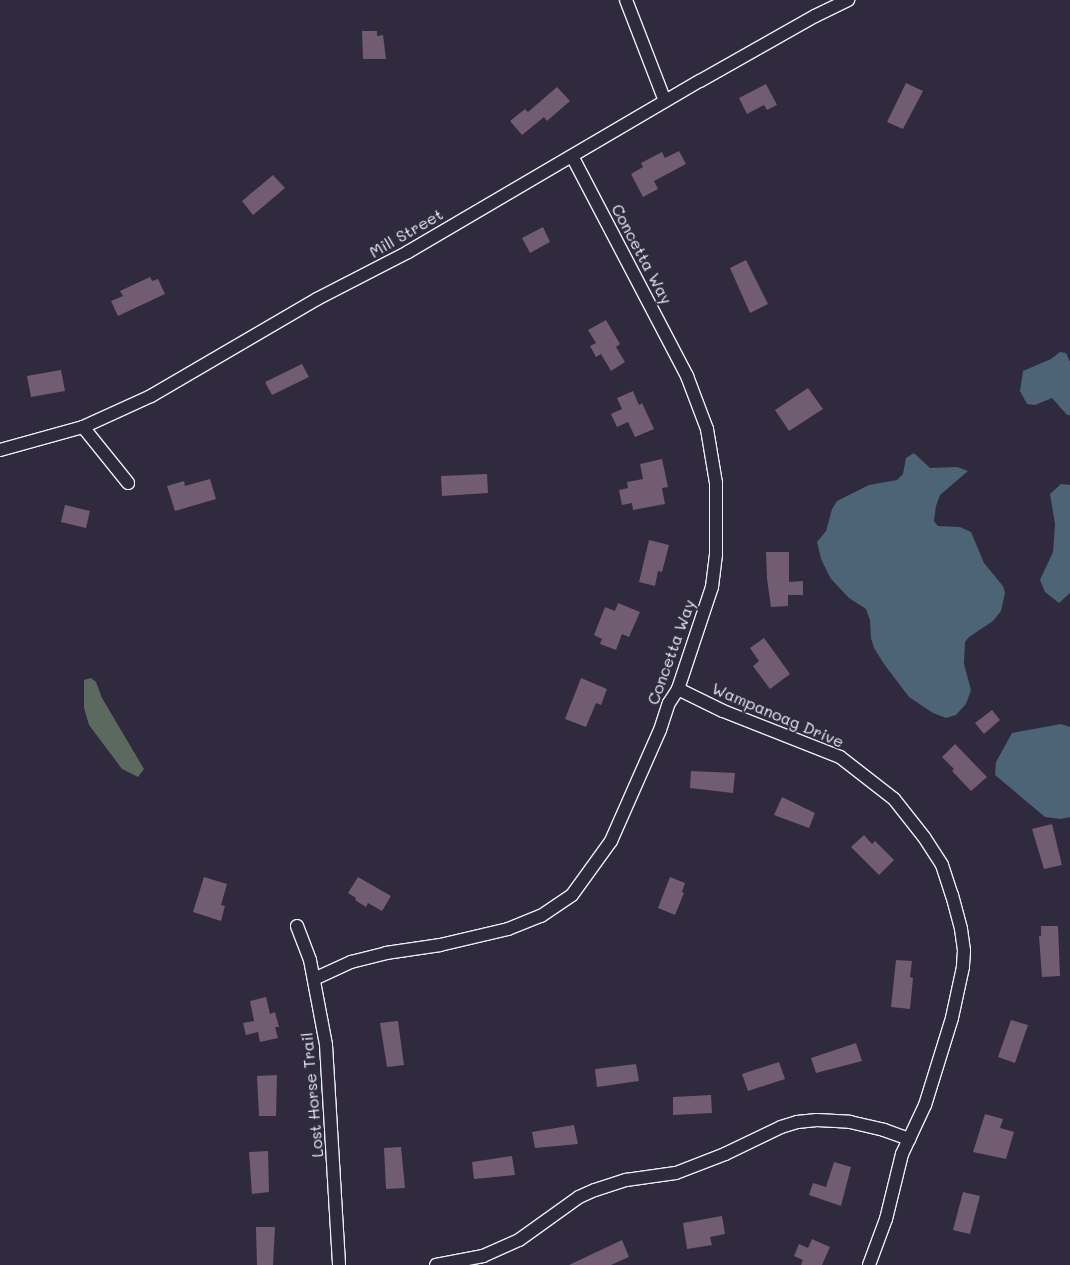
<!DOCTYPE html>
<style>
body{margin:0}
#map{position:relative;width:1070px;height:1265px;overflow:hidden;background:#2f2a3d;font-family:Mali,sans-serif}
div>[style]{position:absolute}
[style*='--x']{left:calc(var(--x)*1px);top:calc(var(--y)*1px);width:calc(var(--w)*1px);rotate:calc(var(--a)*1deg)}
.green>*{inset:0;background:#5b695f}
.water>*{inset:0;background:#4c6476}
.building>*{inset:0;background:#725c72}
.roads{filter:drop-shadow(1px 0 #e8f1f8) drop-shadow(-1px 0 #e8f1f8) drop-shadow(0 1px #e8f1f8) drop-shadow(0 -1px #e8f1f8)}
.street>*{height:12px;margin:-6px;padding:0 6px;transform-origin:6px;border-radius:6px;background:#2f2a3d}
span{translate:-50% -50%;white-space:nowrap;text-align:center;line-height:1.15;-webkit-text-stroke:4px #2f2a3d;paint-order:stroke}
.street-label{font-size:16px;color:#e8f1f8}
</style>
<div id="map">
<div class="green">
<i style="clip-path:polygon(91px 678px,96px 682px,102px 698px,144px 769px,138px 777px,122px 769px,89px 725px,84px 708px,84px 680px)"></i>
</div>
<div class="water">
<i style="clip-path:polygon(1060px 352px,1066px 353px,1070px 362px,1070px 415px,1067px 415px,1052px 398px,1035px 405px,1027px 404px,1020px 391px,1023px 371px,1051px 359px)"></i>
<i style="clip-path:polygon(914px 453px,930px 468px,957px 467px,968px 471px,940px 495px,936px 506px,934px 521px,938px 526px,960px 527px,971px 532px,984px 563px,1003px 586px,1005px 593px,1001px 611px,993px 621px,969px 637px,965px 642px,964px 664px,971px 690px,966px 704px,956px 715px,946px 718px,933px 713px,909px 697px,884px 664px,874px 648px,871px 638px,870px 620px,866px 609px,849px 598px,831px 579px,821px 559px,817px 542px,826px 531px,832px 509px,837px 501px,869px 485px,897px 480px,903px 474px,906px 458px)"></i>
<i style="clip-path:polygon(1061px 484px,1070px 485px,1070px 593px,1059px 603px,1045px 592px,1040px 580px,1053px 552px,1055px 524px,1050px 494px)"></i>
<i style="clip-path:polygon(1061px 724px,1070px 727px,1070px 817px,1061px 819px,1045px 817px,995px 775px,996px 762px,1012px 733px)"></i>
</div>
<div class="building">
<i style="clip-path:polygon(362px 31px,377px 31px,377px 36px,383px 35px,386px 59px,363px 59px)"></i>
<i style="clip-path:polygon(906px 83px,923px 91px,903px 129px,887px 122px)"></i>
<i style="clip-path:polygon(766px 84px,777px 105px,767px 110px,764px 105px,747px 114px,739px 98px)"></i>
<i style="clip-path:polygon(557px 87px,570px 101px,547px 121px,544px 117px,522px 135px,510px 121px,525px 109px,528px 112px)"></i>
<i style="clip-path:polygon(679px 151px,686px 164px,654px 181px,658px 189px,643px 197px,631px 174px,643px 167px,641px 163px,662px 152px,665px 158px)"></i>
<i style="clip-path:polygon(273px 175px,285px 188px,253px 215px,242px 201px)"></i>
<i style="clip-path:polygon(543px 227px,550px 242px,530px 253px,522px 238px)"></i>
<i style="clip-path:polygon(746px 260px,768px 304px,750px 313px,730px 268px)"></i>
<i style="clip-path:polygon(150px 277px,152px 281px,158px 279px,165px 294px,118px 316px,111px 301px,123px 296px,120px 291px)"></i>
<i style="clip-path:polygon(606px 320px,620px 344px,616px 347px,625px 362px,611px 371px,601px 354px,596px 357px,590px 346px,596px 343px,588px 330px)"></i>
<i style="clip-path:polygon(302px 364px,309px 377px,272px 395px,265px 382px)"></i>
<i style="clip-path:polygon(61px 370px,65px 391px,31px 397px,27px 376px)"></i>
<i style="clip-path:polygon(808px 388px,823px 409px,789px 431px,775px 410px)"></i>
<i style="clip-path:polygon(633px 391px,639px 405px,642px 403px,654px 429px,635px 437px,628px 422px,617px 427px,611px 414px,622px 409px,617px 398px)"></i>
<i style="clip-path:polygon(662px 459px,668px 487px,662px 488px,665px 504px,633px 510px,632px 503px,622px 505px,619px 490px,628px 488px,627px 482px,643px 479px,640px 464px)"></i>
<i style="clip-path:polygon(487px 474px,488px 493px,442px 496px,441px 476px)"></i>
<i style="clip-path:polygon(210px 479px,216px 499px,175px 511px,167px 486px,184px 481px,185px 486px)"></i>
<i style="clip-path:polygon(65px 505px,90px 511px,86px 528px,61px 522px)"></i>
<i style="clip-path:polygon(649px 540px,669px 545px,662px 572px,658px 571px,655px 586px,639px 582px)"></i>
<i style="clip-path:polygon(766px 552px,789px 552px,789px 582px,803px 581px,803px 595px,788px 595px,788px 606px,771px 607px,767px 579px)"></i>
<i style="clip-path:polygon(618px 603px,640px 612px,629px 637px,622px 634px,616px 650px,600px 644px,602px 639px,594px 635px,605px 607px,615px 611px)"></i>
<i style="clip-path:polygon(764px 638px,790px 674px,770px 689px,753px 666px,759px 661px,750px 648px)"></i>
<i style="clip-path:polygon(581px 678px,607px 689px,601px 705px,596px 703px,586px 727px,565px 719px)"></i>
<i style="clip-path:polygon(992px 710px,1000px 720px,984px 734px,975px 723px)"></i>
<i style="clip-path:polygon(955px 744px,987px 777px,971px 791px,952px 771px,954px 769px,942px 757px)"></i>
<i style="clip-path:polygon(691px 771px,735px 773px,733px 793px,690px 788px)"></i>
<i style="clip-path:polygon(782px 797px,815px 813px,809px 828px,774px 815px)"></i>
<i style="clip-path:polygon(1052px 824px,1062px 865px,1044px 869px,1032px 829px)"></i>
<i style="clip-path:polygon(864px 835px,872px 844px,875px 841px,894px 860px,879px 875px,851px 847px)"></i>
<i style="clip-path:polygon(204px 877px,227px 884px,221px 905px,225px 906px,221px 921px,193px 912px)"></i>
<i style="clip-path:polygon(358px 877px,391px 896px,382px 911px,368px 903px,366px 907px,355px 900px,356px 898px,348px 893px)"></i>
<i style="clip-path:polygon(670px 877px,685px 883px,682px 892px,684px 893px,675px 915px,658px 908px)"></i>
<i style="clip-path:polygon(1041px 926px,1058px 926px,1060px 976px,1042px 977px,1039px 936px,1041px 936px)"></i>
<i style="clip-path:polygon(896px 960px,912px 961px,910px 977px,913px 978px,910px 1009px,891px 1007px)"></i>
<i style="clip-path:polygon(266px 997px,270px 1014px,275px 1012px,279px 1027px,275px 1027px,278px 1038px,260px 1042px,258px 1032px,246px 1035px,243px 1023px,254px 1021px,250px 1001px)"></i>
<i style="clip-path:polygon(1011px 1020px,1028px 1025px,1015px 1063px,998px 1057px)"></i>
<i style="clip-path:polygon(398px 1021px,404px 1065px,387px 1067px,380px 1023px)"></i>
<i style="clip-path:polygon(856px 1043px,862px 1061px,816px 1073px,811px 1058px)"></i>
<i style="clip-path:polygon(779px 1062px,785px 1079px,748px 1091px,742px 1074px)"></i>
<i style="clip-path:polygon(636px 1064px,639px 1081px,597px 1087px,595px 1069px)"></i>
<i style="clip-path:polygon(277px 1075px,276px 1116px,259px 1116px,257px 1076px)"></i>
<i style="clip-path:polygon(711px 1095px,712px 1113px,673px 1115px,673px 1097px)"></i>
<i style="clip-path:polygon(985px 1114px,1003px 1119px,1000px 1128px,1014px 1132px,1006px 1159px,973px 1152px)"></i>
<i style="clip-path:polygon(574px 1125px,578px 1144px,535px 1148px,532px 1132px)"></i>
<i style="clip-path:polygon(401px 1147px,405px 1188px,386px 1189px,384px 1148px)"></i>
<i style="clip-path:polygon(268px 1151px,269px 1192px,252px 1194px,249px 1152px)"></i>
<i style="clip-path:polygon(512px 1156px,515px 1175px,474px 1179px,472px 1162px)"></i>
<i style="clip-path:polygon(834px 1162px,851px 1167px,841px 1206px,809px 1195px,813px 1183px,826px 1187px)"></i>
<i style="clip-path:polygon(963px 1192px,980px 1196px,970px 1234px,953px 1230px)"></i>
<i style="clip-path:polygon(722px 1216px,725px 1234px,710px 1237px,712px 1245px,687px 1249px,683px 1223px)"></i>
<i style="clip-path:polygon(256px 1227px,275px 1227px,273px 1265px,257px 1265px)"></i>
<i style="clip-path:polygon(812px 1239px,830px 1247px,822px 1265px,801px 1265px,803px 1260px,794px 1256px,799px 1244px,808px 1248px)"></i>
<i style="clip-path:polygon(622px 1240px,629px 1257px,611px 1265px,569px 1265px)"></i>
</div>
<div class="roads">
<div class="street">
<i style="--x:626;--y:0;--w:108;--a:68.9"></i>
<i style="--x:83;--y:427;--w:72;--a:51.2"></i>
<i style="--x:0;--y:450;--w:86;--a:-15.5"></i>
<i style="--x:83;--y:427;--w:75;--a:-24.5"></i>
<i style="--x:151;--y:396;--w:192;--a:-30.3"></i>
<i style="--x:317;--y:299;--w:102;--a:-27.3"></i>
<i style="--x:408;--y:252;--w:338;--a:-30.4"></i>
<i style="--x:700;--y:81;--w:132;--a:-29.5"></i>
<i style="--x:815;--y:16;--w:37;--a:-26"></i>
<i style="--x:678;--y:689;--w:50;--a:26.1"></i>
<i style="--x:723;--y:711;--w:126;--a:21.5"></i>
<i style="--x:840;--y:757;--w:68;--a:37.9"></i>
<i style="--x:894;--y:799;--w:48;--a:51.7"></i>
<i style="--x:924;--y:837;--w:33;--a:57"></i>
<i style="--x:942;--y:865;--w:32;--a:72"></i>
<i style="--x:952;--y:895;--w:35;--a:75"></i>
<i style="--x:961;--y:929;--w:22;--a:82"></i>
<i style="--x:964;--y:951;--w:16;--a:94"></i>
<i style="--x:963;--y:967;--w:52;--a:102.2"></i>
<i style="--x:952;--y:1018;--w:91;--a:107.2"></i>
<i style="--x:925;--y:1105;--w:54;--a:115.1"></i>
<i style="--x:902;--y:1154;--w:67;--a:103.8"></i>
<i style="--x:886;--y:1219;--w:49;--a:110.3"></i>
<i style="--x:297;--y:926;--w:36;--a:69"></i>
<i style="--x:310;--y:960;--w:86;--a:79.3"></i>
<i style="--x:326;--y:1045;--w:220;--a:86.6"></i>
<i style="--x:314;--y:979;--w:41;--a:-24.7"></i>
<i style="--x:351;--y:962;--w:36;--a:-14"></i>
<i style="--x:386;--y:953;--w:55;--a:-8.4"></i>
<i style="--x:440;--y:945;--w:70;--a:-13.2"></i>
<i style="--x:508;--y:929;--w:35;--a:-22"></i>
<i style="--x:541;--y:916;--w:37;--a:-34"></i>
<i style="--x:572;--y:895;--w:67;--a:-54.2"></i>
<i style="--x:611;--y:841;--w:121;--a:-66.2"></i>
<i style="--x:660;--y:730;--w:28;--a:-72"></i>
<i style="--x:669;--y:703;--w:17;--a:-57"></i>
<i style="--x:678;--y:689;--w:108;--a:-71.6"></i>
<i style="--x:712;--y:587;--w:32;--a:-83"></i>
<i style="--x:716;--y:555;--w:72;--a:-90"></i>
<i style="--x:716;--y:483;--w:55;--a:-99.5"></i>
<i style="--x:707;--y:429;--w:57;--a:-110.7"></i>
<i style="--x:687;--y:376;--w:248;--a:-117.6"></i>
<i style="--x:436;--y:1265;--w:48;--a:-10.8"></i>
<i style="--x:483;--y:1256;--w:39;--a:-24"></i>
<i style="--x:519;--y:1240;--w:74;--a:-35.6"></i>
<i style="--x:579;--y:1197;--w:17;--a:-24"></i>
<i style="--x:595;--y:1190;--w:33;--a:-18"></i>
<i style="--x:626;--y:1180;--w:50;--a:-8"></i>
<i style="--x:676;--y:1173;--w:53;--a:-21.2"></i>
<i style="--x:725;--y:1154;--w:62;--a:-25.7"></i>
<i style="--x:781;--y:1127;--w:17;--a:-17"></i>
<i style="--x:797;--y:1122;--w:20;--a:-6"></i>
<i style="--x:817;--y:1120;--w:33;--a:3"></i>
<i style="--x:850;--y:1122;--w:35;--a:13"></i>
<i style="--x:884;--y:1130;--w:27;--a:20"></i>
</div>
</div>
<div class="street-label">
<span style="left:406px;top:233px;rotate:-30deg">Mill Street</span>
<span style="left:642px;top:254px;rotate:62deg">Concetta Way</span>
<span style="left:671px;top:652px;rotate:-70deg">Concetta Way</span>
<span style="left:778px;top:715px;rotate:23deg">Wampanoag Drive</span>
<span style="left:312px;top:1095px;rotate:-95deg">Lost Horse Trail</span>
</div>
</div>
